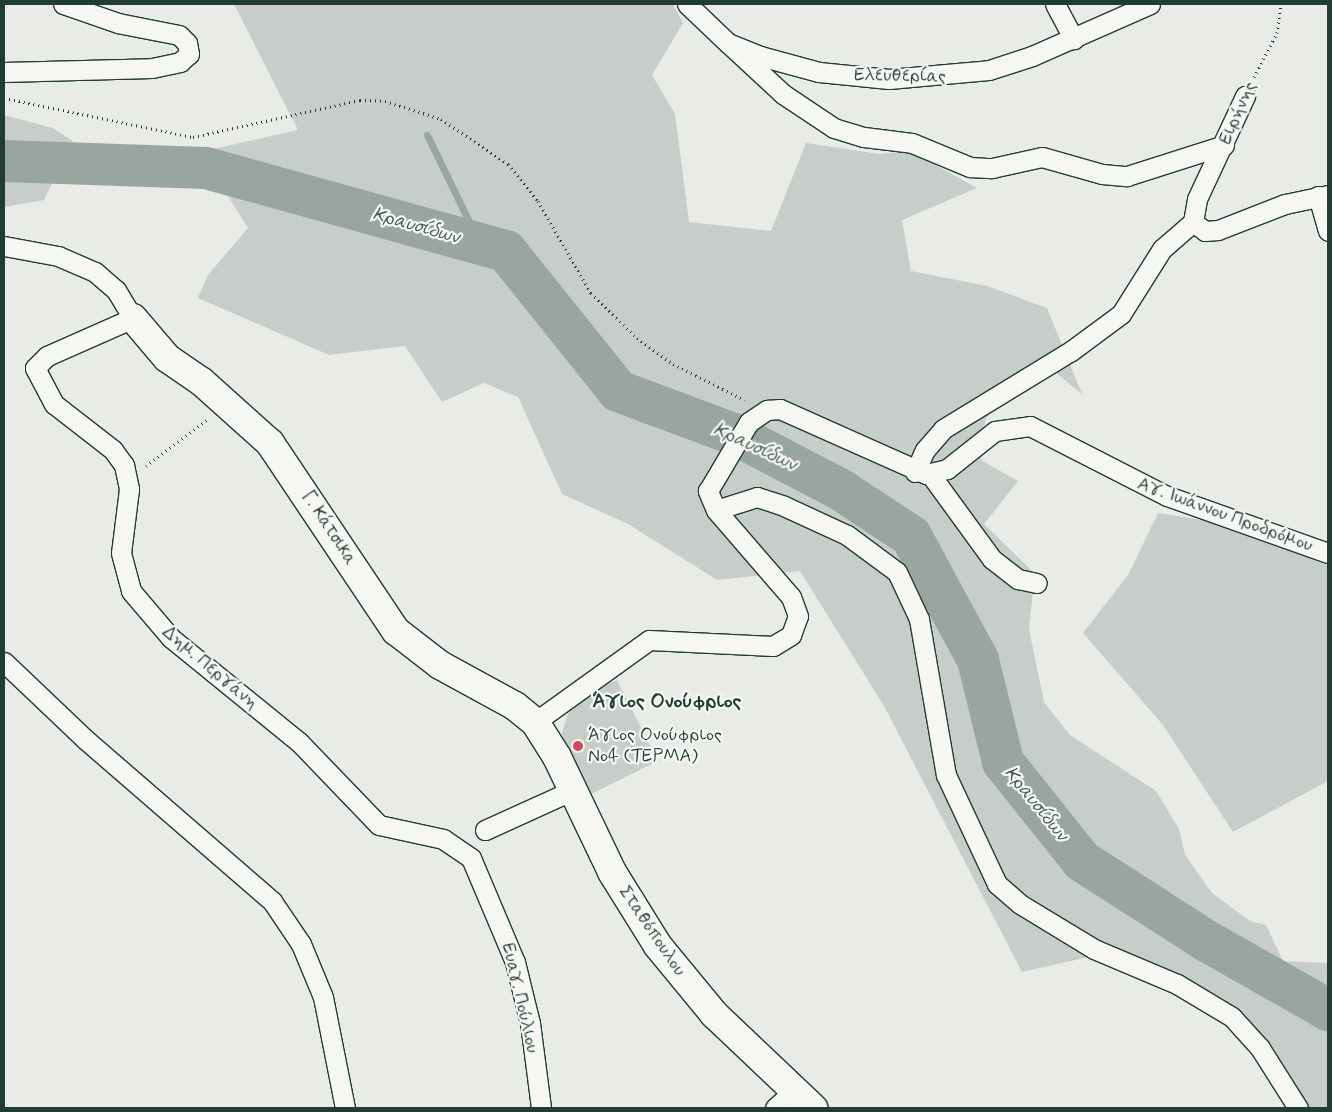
<!DOCTYPE html>
<meta charset="utf-8">
<style>
body{margin:0}
#map{position:relative;width:1332px;height:1112px;overflow:hidden;background:#e9ebe7;font-family:Mynerve,sans-serif}
div>[style]{position:absolute}
[style*='--x']{left:calc(var(--x)*1px);top:calc(var(--y)*1px);width:calc(var(--w)*1px);rotate:calc(var(--a)*1deg)}
.green>*{inset:0;background:#c7cec9}
.stream>*{height:7px;margin:-3.5px;padding:0 3.5px;transform-origin:3.5px;border-radius:3.5px;background:#99a6a0}
.river>*{height:42px;margin:-21px;padding:0 21px;transform-origin:21px;border-radius:21px;background:#99a6a0}
.path>*{height:3px;margin-top:-1.5px;transform-origin:0;background:repeating-linear-gradient(90deg,#1f3d34 0 1px,transparent 0 5px)}
.roads{filter:drop-shadow(1px 0 #1f3d34) drop-shadow(-1px 0 #1f3d34) drop-shadow(0 1px #1f3d34) drop-shadow(0 -1px #1f3d34)}
.street>*{height:19px;margin:-9.5px;padding:0 9.5px;transform-origin:9.5px;border-radius:9.5px;background:#f6f6f2}
.secondary>*{height:28px;margin:-14px;padding:0 14px;transform-origin:14px;border-radius:14px;background:#f6f6f2}
.dots>*{width:14px;height:14px;translate:-50% -50%;box-sizing:border-box;border:2px solid #f6f6f2;border-radius:50%}
span{translate:-50% -50%;white-space:nowrap;text-align:center;line-height:1.15;-webkit-text-stroke:4.5px #f6f6f2;paint-order:stroke}
.street-label{font-size:18px;color:#1f3d34}
.poi-label{font-size:18px;color:#1f3d34}
.left{translate:0 -50%;text-align:left}
.water-label{font-size:19px;color:#445c54;font-style:italic}
.quarter-label{font-size:20px;color:#1f3d34;font-weight:700}
.frame{position:absolute;inset:0;border:5px solid #1f3d34;pointer-events:none}
</style>
<div id="map">
<div class="green">
<i style="clip-path:polygon(234px 4px,673px 4px,683px 23px,652px 75px,675px 114px,689px 222px,771px 231px,806px 143px,880px 154px,910px 151px,977px 188px,902px 220px,911px 271px,987px 286px,1047px 308px,1082px 394px,1040px 360px,1002px 383px,985px 422px,981px 460px,1018px 481px,984px 524px,1035px 574px,1029px 629px,1044px 702px,1070px 735px,1156px 791px,1179px 829px,1185px 855px,1212px 893px,1250px 921px,1266px 925px,1283px 961px,1328px 963px,1328px 1108px,1310px 1108px,1271px 1048px,1115px 951px,1022px 972px,884px 706px,800px 571px,717px 580px,628px 524px,562px 494px,518px 397px,484px 383px,442px 402px,405px 346px,329px 355px,198px 298px,208px 275px,248px 228px,200px 152px,298px 130px)"></i>
<i style="clip-path:polygon(4px 115px,53px 128px,73px 141px,44px 200px,4px 207px)"></i>
<i style="clip-path:polygon(1158px 513px,1226px 524px,1328px 566px,1328px 781px,1233px 832px,1163px 725px,1083px 633px,1128px 575px)"></i>
<i style="clip-path:polygon(617px 680px,658px 761px,579px 800px,563px 752px,562px 732px,568px 714px,590px 692px)"></i>
</div>
<div class="stream">
<i style="--x:427;--y:135;--w:119;--a:64.1"></i>
</div>
<div class="river">
<i style="--x:4;--y:161;--w:202;--a:2"></i>
<i style="--x:206;--y:168;--w:311;--a:15.5"></i>
<i style="--x:506;--y:251;--w:179;--a:51.3"></i>
<i style="--x:618;--y:391;--w:126;--a:20.4"></i>
<i style="--x:736;--y:435;--w:119;--a:27.6"></i>
<i style="--x:841;--y:490;--w:84;--a:33.3"></i>
<i style="--x:911;--y:536;--w:141;--a:61.6"></i>
<i style="--x:978;--y:660;--w:105;--a:76.2"></i>
<i style="--x:1003;--y:762;--w:127;--a:51.4"></i>
<i style="--x:1082;--y:861;--w:146;--a:32.7"></i>
<i style="--x:1205;--y:940;--w:142;--a:29.6"></i>
</div>
<div class="path">
<i style="--x:1254;--y:77;--w:50;--a:-62.4"></i>
<i style="--x:1277;--y:33;--w:29;--a:-82"></i>
<i style="--x:4;--y:98;--w:193;--a:11.7"></i>
<i style="--x:193;--y:137;--w:171;--a:-12.5"></i>
<i style="--x:360;--y:100;--w:25;--a:2"></i>
<i style="--x:385;--y:101;--w:59;--a:17.8"></i>
<i style="--x:441;--y:119;--w:81;--a:33.9"></i>
<i style="--x:508;--y:164;--w:48;--a:51"></i>
<i style="--x:538;--y:201;--w:106;--a:60.1"></i>
<i style="--x:591;--y:293;--w:64;--a:44.4"></i>
<i style="--x:637;--y:338;--w:44;--a:35.8"></i>
<i style="--x:673;--y:364;--w:80;--a:26.6"></i>
<i style="--x:146;--y:466;--w:76;--a:-37"></i>
</div>
<div class="roads">
<div class="street">
<i style="--x:687;--y:4;--w:57;--a:43.6"></i>
<i style="--x:728;--y:43;--w:35;--a:22"></i>
<i style="--x:760;--y:56;--w:61;--a:15.2"></i>
<i style="--x:819;--y:72;--w:70;--a:5.7"></i>
<i style="--x:889;--y:79;--w:100;--a:-5.1"></i>
<i style="--x:989;--y:70;--w:45;--a:-18"></i>
<i style="--x:1032;--y:56;--w:129;--a:-23.8"></i>
<i style="--x:1055;--y:4;--w:40;--a:62"></i>
<i style="--x:728;--y:43;--w:75;--a:42.8"></i>
<i style="--x:783;--y:94;--w:61;--a:33.7"></i>
<i style="--x:834;--y:128;--w:31;--a:17"></i>
<i style="--x:864;--y:137;--w:48;--a:7.1"></i>
<i style="--x:912;--y:143;--w:63;--a:22.5"></i>
<i style="--x:970;--y:167;--w:22;--a:3"></i>
<i style="--x:992;--y:168;--w:51;--a:-12.4"></i>
<i style="--x:1042;--y:157;--w:62;--a:15.8"></i>
<i style="--x:1102;--y:174;--w:25;--a:5"></i>
<i style="--x:1127;--y:176;--w:102;--a:-17.7"></i>
<i style="--x:4;--y:72;--w:148;--a:-1.5"></i>
<i style="--x:152;--y:68;--w:29;--a:-12"></i>
<i style="--x:180;--y:62;--w:12;--a:-42"></i>
<i style="--x:189;--y:54;--w:11;--a:-100"></i>
<i style="--x:187;--y:43;--w:11;--a:-135"></i>
<i style="--x:179;--y:35;--w:62;--a:-168.9"></i>
<i style="--x:118;--y:23;--w:58;--a:-160.9"></i>
<i style="--x:1318;--y:196;--w:36;--a:74"></i>
<i style="--x:1193;--y:222;--w:15;--a:37"></i>
<i style="--x:1205;--y:231;--w:13;--a:-4"></i>
<i style="--x:1218;--y:230;--w:72;--a:-21.2"></i>
<i style="--x:1285;--y:204;--w:44;--a:-11.8"></i>
<i style="--x:1193;--y:222;--w:23;--a:-80"></i>
<i style="--x:1197;--y:199;--w:114;--a:-65"></i>
<i style="--x:4;--y:246;--w:55;--a:10.5"></i>
<i style="--x:58;--y:256;--w:40;--a:23.4"></i>
<i style="--x:95;--y:272;--w:28;--a:41"></i>
<i style="--x:116;--y:290;--w:33;--a:59"></i>
<i style="--x:133;--y:318;--w:94;--a:156.2"></i>
<i style="--x:47;--y:356;--w:17;--a:135"></i>
<i style="--x:35;--y:368;--w:41;--a:62.2"></i>
<i style="--x:54;--y:404;--w:75;--a:37.9"></i>
<i style="--x:113;--y:450;--w:19;--a:54"></i>
<i style="--x:124;--y:465;--w:25;--a:78"></i>
<i style="--x:129;--y:489;--w:64;--a:97.1"></i>
<i style="--x:121;--y:553;--w:39;--a:75"></i>
<i style="--x:131;--y:591;--w:62;--a:49.6"></i>
<i style="--x:171;--y:638;--w:165;--a:39.1"></i>
<i style="--x:299;--y:742;--w:115;--a:46.1"></i>
<i style="--x:379;--y:825;--w:66;--a:12.3"></i>
<i style="--x:443;--y:839;--w:34;--a:34"></i>
<i style="--x:471;--y:858;--w:113;--a:67.1"></i>
<i style="--x:515;--y:962;--w:63;--a:76.2"></i>
<i style="--x:530;--y:1023;--w:86;--a:82.6"></i>
<i style="--x:915;--y:472;--w:24;--a:-66"></i>
<i style="--x:925;--y:450;--w:28;--a:-49"></i>
<i style="--x:943;--y:429;--w:150;--a:-31.4"></i>
<i style="--x:1071;--y:351;--w:62;--a:-36.5"></i>
<i style="--x:1121;--y:314;--w:77;--a:-57.8"></i>
<i style="--x:1162;--y:249;--w:41;--a:-41.1"></i>
<i style="--x:930;--y:474;--w:105;--a:53.9"></i>
<i style="--x:992;--y:559;--w:33;--a:38"></i>
<i style="--x:1018;--y:579;--w:19;--a:12"></i>
<i style="--x:716;--y:510;--w:43;--a:-17.6"></i>
<i style="--x:757;--y:497;--w:28;--a:18"></i>
<i style="--x:784;--y:506;--w:69;--a:24.7"></i>
<i style="--x:847;--y:535;--w:62;--a:36.5"></i>
<i style="--x:897;--y:572;--w:52;--a:64.9"></i>
<i style="--x:919;--y:619;--w:158;--a:80.2"></i>
<i style="--x:946;--y:775;--w:120;--a:64.9"></i>
<i style="--x:997;--y:884;--w:30;--a:41"></i>
<i style="--x:1020;--y:904;--w:87;--a:31.3"></i>
<i style="--x:1094;--y:949;--w:90;--a:22.9"></i>
<i style="--x:1177;--y:984;--w:64;--a:31"></i>
<i style="--x:1232;--y:1017;--w:42;--a:47.9"></i>
<i style="--x:1260;--y:1048;--w:71;--a:57.7"></i>
<i style="--x:4;--y:662;--w:113;--a:43.6"></i>
<i style="--x:86;--y:740;--w:246;--a:40.9"></i>
<i style="--x:272;--y:901;--w:52;--a:56"></i>
<i style="--x:301;--y:944;--w:57;--a:67.5"></i>
<i style="--x:323;--y:997;--w:113;--a:78.8"></i>
<i style="--x:535;--y:722;--w:140;--a:-35.7"></i>
<i style="--x:649;--y:640;--w:124;--a:2.8"></i>
<i style="--x:773;--y:646;--w:21;--a:-31"></i>
<i style="--x:791;--y:635;--w:20;--a:-70"></i>
<i style="--x:798;--y:616;--w:20;--a:-110"></i>
<i style="--x:791;--y:597;--w:115;--a:-130.8"></i>
<i style="--x:716;--y:510;--w:21;--a:-113"></i>
<i style="--x:708;--y:491;--w:80;--a:-59.3"></i>
<i style="--x:749;--y:422;--w:22;--a:-34"></i>
<i style="--x:767;--y:410;--w:13;--a:-4"></i>
<i style="--x:780;--y:409;--w:160;--a:24"></i>
<i style="--x:926;--y:474;--w:22;--a:-13"></i>
<i style="--x:947;--y:469;--w:61;--a:-38.4"></i>
<i style="--x:995;--y:431;--w:35;--a:-8"></i>
<i style="--x:1030;--y:426;--w:154;--a:27.1"></i>
<i style="--x:1167;--y:496;--w:171;--a:19.5"></i>
<i style="--x:485;--y:830;--w:97;--a:-24.4"></i>
<i style="--x:775;--y:1108;--w:25;--a:-42"></i>
</div>
<div class="secondary">
<i style="--x:133;--y:318;--w:52;--a:49.6"></i>
<i style="--x:167;--y:358;--w:42;--a:34.4"></i>
<i style="--x:202;--y:382;--w:91;--a:41.9"></i>
<i style="--x:270;--y:443;--w:226;--a:56.2"></i>
<i style="--x:396;--y:631;--w:56;--a:37.7"></i>
<i style="--x:440;--y:665;--w:85;--a:28.7"></i>
<i style="--x:515;--y:706;--w:26;--a:39"></i>
<i style="--x:535;--y:722;--w:41;--a:57.8"></i>
<i style="--x:557;--y:757;--w:127;--a:64.4"></i>
<i style="--x:612;--y:872;--w:87;--a:58.1"></i>
<i style="--x:658;--y:946;--w:88;--a:50.5"></i>
<i style="--x:714;--y:1014;--w:137;--a:43.5"></i>
</div>
</div>
<div class="dots">
<i style="left:578px;top:746px;background:#d1495b"></i>
</div>
<div class="street-label">
<span style="left:900px;top:76px;rotate:1deg">Ελευθερίας</span>
<span style="left:1238px;top:113px;rotate:-66deg">Ειρήνης</span>
<span style="left:1225px;top:515px;rotate:20deg">Αγ. Ιωάννου Προδρόμου</span>
<span style="left:329px;top:528px;rotate:57deg">Γ. Κάτσικα</span>
<span style="left:210px;top:668px;rotate:40deg">Δημ. Περγάνη</span>
<span style="left:652px;top:931px;rotate:56deg">Σταθόπουλου</span>
<span style="left:520px;top:998px;rotate:77deg">Ευαγ. Πούλιου</span>
</div>
<div class="poi-label">
<span class="left" style="left:588px;top:746px">Άγιος Ονούφριος<br>Νο4 (ΤΕΡΜΑ)</span>
</div>
<div class="water-label">
<span style="left:416px;top:226px;rotate:16deg">Κραυσίδων</span>
<span style="left:755px;top:447px;rotate:25deg">Κραυσίδων</span>
<span style="left:1036px;top:804px;rotate:51deg">Κραυσίδων</span>
</div>
<div class="quarter-label">
<span style="left:667px;top:701px">Άγιος Ονούφριος</span>
</div>
<div class="frame"></div>
</div>
